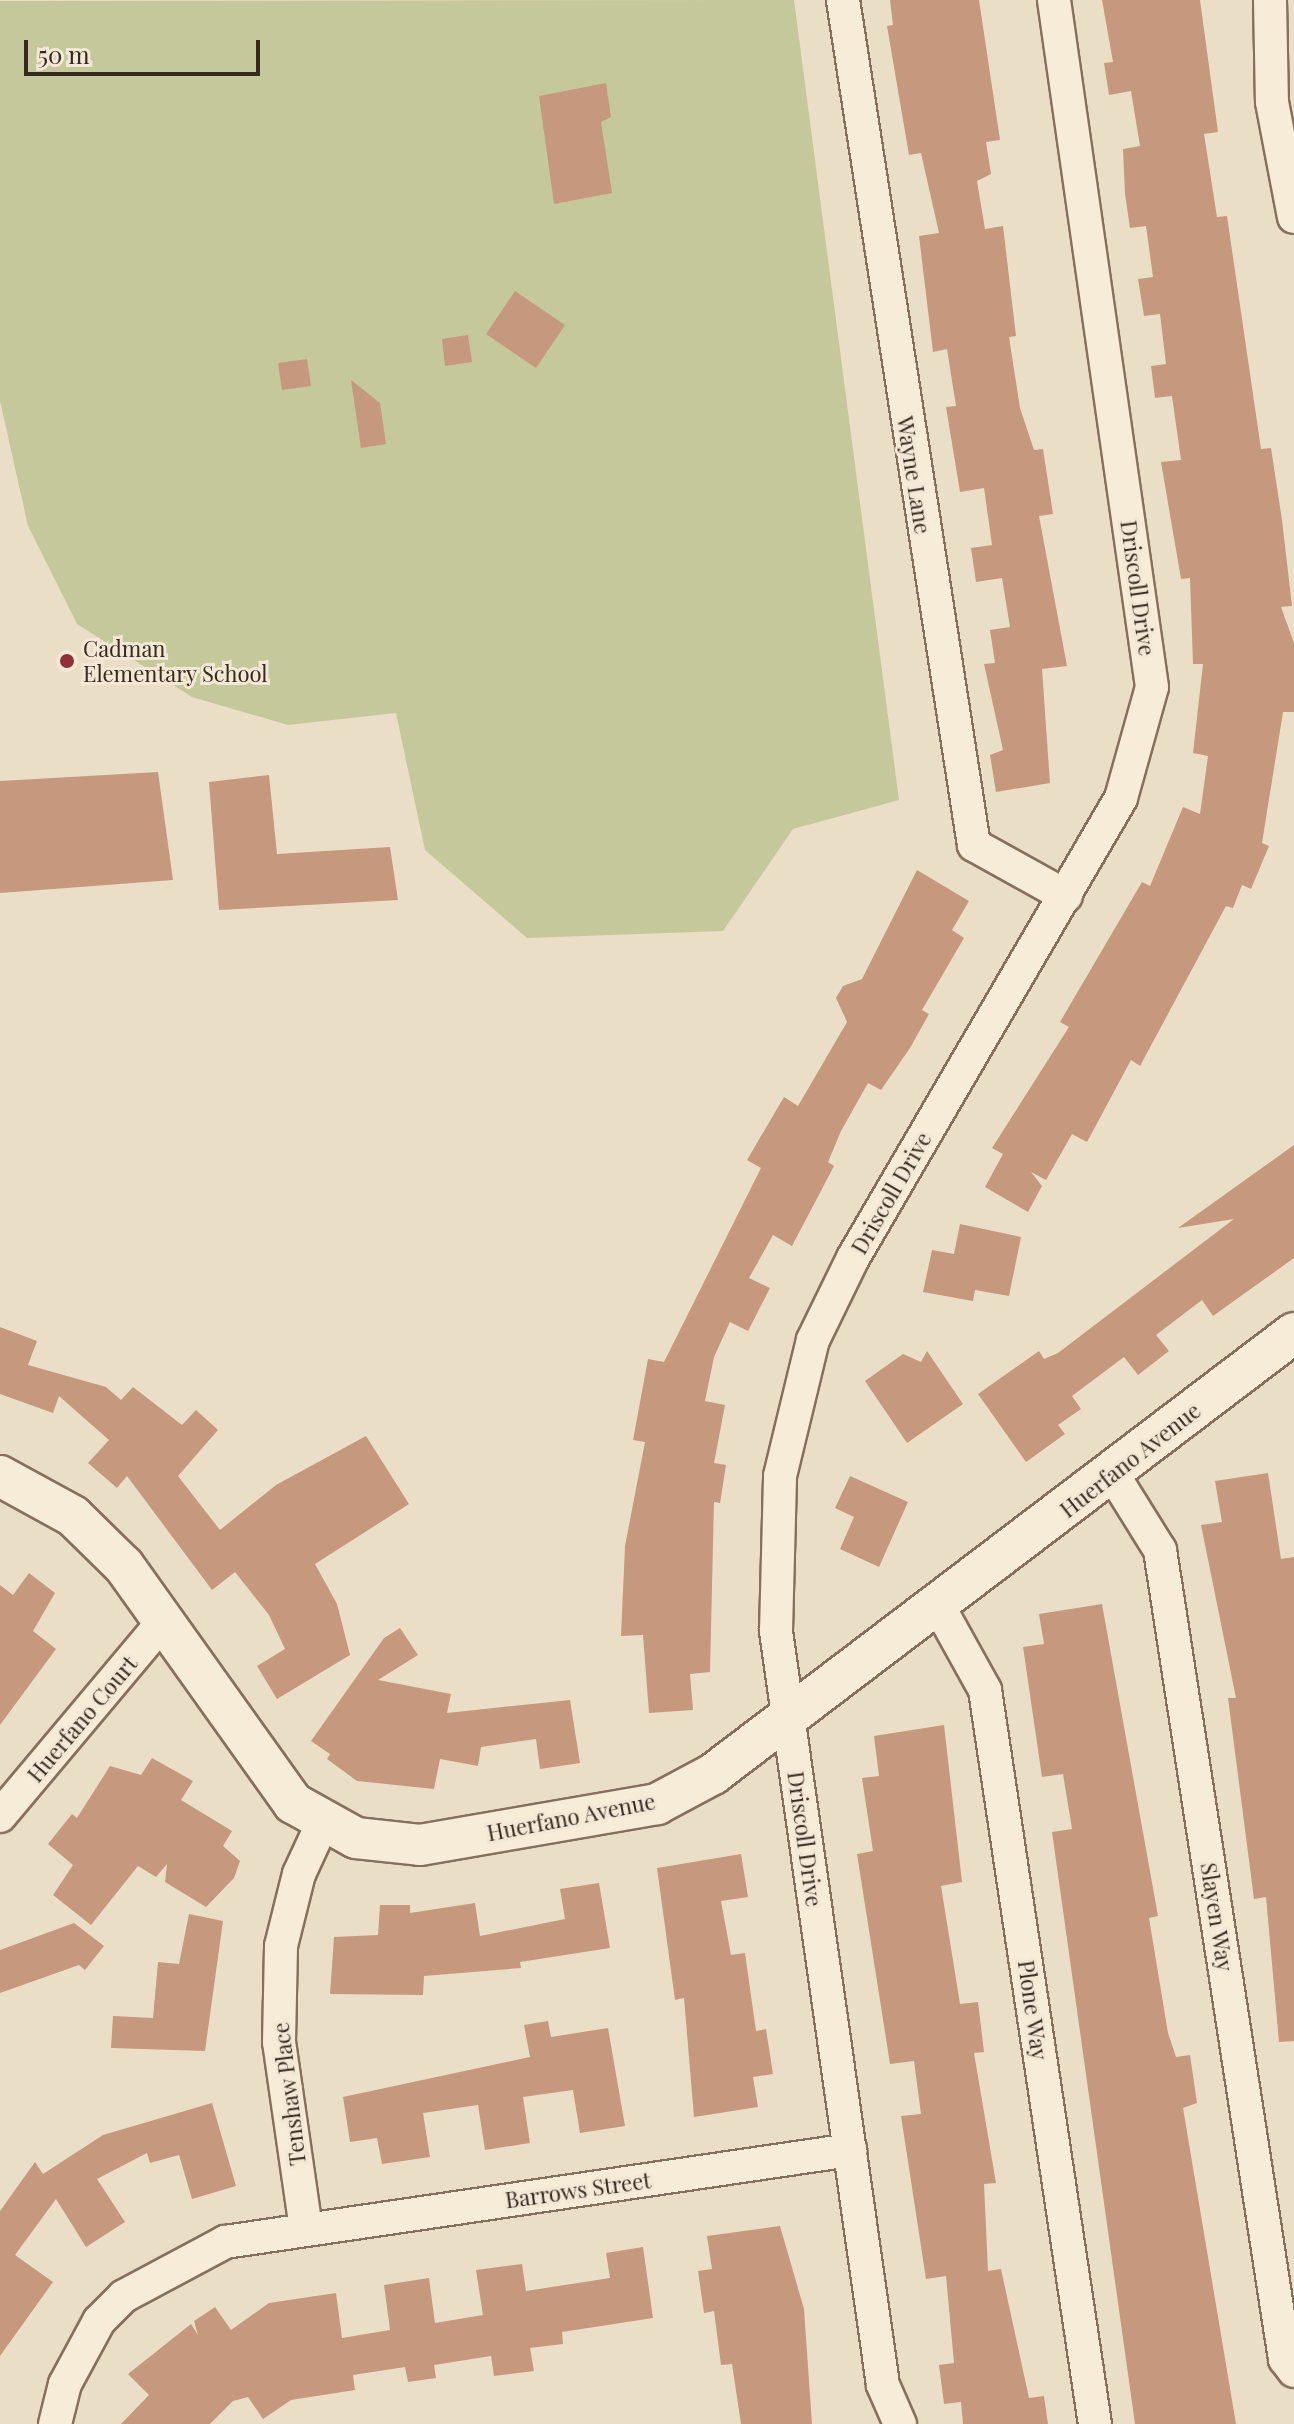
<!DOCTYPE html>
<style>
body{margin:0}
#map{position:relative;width:1294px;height:2424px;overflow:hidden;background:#ebdec6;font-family:"Playfair Display",serif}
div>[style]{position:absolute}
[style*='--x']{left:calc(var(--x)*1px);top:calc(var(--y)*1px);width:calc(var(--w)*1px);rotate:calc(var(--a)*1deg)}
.green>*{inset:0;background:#c5c89a}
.building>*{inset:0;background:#c6987e}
.roads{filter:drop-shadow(2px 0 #85705d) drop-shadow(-2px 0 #85705d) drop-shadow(0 2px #85705d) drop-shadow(0 -2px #85705d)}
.minor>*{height:32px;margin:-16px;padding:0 16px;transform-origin:16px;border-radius:16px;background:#f6ecd8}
.tertiary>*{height:40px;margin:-20px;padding:0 20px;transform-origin:20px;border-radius:20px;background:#f6ecd8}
.dots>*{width:22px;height:22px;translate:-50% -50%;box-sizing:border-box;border:4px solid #f3e8d5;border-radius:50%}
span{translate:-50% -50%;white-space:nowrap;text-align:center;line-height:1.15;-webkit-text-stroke:6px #f3e8d5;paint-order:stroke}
.street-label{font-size:22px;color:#36291f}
.poi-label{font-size:22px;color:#36291f}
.left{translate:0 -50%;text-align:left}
.scale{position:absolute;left:24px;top:40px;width:236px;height:36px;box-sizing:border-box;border:4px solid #36291f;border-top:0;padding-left:10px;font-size:24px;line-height:28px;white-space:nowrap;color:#36291f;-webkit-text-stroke:6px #f3e8d5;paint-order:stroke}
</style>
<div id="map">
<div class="green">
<i style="clip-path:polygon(794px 0,899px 800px,793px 829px,723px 931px,527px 938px,425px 850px,396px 713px,288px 725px,192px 697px,77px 624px,28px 526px,0 401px,0 1px)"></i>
</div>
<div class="building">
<i style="clip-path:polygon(890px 0,979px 0,1000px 140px,986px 142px,991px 174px,977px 181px,985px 229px,1003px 226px,1016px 336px,1009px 337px,1020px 408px,1034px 450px,1043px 449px,1053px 514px,1039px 516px,1067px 666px,1042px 669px,1050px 783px,996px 792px,990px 755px,1003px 750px,984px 664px,995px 663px,990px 630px,1010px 627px,1002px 578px,976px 582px,971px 548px,992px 545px,984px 488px,960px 492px,946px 407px,956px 406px,947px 349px,933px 352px,919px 236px,939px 233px,921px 153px,909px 155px,887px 26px,893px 25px)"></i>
<i style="clip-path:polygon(1102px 0,1200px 0,1218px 132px,1204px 134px,1217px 217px,1227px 216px,1261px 449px,1271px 448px,1282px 520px,1292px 606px,1281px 607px,1294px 643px,1294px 712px,1283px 712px,1262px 843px,1269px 846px,1251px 889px,1242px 885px,1233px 908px,1226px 906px,1140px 1066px,1131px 1060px,1087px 1142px,1072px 1134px,1046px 1180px,1031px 1172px,1042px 1186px,1028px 1212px,985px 1187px,1003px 1154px,992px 1148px,1069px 1027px,1060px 1022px,1142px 882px,1150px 886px,1183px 807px,1200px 814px,1208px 756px,1193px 753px,1203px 664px,1193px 664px,1190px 578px,1181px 579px,1161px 462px,1181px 460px,1172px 396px,1155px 398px,1151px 366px,1166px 364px,1160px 314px,1144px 316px,1138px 279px,1153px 277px,1146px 226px,1130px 228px,1125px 194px,1123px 149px,1140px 146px,1131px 91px,1109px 95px,1104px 63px,1113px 62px)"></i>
<i style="clip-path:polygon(606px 83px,611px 117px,601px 122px,612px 193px,554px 204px,539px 96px)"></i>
<i style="clip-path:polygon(515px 291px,565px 325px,536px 368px,486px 334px)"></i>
<i style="clip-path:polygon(468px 335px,472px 362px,445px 366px,442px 339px)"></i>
<i style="clip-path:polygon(307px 359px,311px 386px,282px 390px,278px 363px)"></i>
<i style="clip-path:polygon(351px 380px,380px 403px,386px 444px,361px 448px)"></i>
<i style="clip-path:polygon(158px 772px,173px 880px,0 893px,0 781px)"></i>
<i style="clip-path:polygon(269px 775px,277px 854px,390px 847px,398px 900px,219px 910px,209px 782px)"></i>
<i style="clip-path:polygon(917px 870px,969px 901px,952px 930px,964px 938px,922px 1010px,929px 1014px,910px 1048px,881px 1090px,868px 1083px,841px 1131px,828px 1162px,834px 1166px,792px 1246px,773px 1235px,749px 1278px,770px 1288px,748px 1331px,730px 1322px,714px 1357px,705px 1401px,725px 1405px,714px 1463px,726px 1465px,720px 1503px,714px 1502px,710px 1672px,690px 1674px,693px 1710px,649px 1713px,643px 1635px,621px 1636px,625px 1546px,645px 1442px,633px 1440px,648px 1359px,664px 1362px,761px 1168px,747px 1160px,784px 1097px,798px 1106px,847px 1022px,836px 998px,843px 986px,862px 979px)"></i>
<i style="clip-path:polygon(1294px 1145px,1294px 1258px,1213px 1316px,1202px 1300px,1156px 1335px,1169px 1351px,1138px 1375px,1124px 1357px,1072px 1396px,1081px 1409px,1058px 1425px,1065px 1434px,1026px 1462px,978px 1394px,1039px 1351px,1044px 1359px,1058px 1353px,1234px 1219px,1178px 1228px)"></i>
<i style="clip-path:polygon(960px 1224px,1021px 1237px,1009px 1296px,975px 1290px,973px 1301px,923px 1292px,932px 1250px,954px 1254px)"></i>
<i style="clip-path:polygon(0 1327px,37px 1341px,28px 1365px,106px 1387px,121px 1400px,133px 1387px,182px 1425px,196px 1410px,218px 1430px,178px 1476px,220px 1530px,276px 1485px,366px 1436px,409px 1504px,315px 1564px,337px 1604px,350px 1655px,277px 1699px,257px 1666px,285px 1649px,269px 1615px,235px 1572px,212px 1590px,127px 1476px,117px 1488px,88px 1463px,109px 1440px,59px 1396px,53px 1413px,0 1394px)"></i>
<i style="clip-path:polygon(927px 1351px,963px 1404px,907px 1443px,865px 1381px,903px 1354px,921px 1362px)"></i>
<i style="clip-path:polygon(1268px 1473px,1281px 1559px,1294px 1557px,1294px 2041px,1279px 2042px,1266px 1897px,1254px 1899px,1228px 1698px,1236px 1698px,1201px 1525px,1222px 1522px,1215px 1481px)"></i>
<i style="clip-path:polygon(850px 1476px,908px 1502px,879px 1567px,840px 1549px,854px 1517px,835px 1508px)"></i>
<i style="clip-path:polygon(29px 1573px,55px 1593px,33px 1631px,56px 1649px,0 1725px,0 1585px,13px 1595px)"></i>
<i style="clip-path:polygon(1102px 1604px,1158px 1916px,1149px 1918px,1168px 2033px,1176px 2057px,1190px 2055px,1197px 2103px,1183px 2108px,1236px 2424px,1135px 2424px,1052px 1832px,1072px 1829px,1063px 1774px,1042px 1777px,1023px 1647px,1044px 1644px,1039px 1614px)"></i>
<i style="clip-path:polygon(400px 1628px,418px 1655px,378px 1680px,451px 1694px,447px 1713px,570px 1700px,580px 1763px,540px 1769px,536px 1739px,481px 1747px,478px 1766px,440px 1759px,434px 1789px,357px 1781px,327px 1759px,330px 1754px,311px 1741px,384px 1638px)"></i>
<i style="clip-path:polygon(944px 1725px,962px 1882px,941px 1886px,960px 2004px,978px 2002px,984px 2052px,974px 2053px,996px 2183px,984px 2184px,988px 2271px,1001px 2269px,1029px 2398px,1044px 2396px,1048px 2424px,963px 2424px,961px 2402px,944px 2404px,939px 2365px,954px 2363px,946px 2276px,926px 2279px,901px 2116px,921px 2114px,914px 2061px,890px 2064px,857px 1854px,873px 1851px,862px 1778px,879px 1776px,874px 1736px)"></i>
<i style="clip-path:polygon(152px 1758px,193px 1781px,181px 1800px,232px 1831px,223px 1846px,240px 1861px,234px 1878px,206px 1907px,165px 1882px,167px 1864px,156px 1877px,138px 1866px,91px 1925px,53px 1895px,73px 1865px,48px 1844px,72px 1814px,77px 1818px,110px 1766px,141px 1775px)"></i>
<i style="clip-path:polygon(741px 1854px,748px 1897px,721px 1901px,731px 1955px,745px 1953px,756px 2031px,766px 2029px,773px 2074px,753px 2077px,758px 2107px,694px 2117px,684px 1998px,675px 2000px,657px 1868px)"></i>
<i style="clip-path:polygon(599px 1883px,610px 1948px,520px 1962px,521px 1968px,424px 1976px,423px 1995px,330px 1994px,334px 1937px,378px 1935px,380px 1905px,410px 1905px,410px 1913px,475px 1903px,480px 1936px,565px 1919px,560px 1889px)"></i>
<i style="clip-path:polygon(189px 1914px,223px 1921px,205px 2051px,111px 2048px,113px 2016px,153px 2018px,158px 1962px,179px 1964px)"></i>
<i style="clip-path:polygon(74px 1923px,104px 1946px,85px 1970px,79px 1965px,0 1993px,0 1950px)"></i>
<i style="clip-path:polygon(548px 2021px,551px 2037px,608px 2028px,625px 2126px,580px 2133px,573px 2090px,523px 2097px,530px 2143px,485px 2150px,478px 2105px,423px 2113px,430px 2157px,382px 2164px,377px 2138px,350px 2142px,343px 2097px,530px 2057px,524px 2025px)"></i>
<i style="clip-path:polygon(212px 2103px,236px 2186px,192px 2199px,179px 2155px,150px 2163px,147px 2153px,97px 2179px,125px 2222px,86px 2247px,56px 2199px,15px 2255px,53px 2282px,0 2356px,0 2211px,35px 2162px,43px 2174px,103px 2135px)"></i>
<i style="clip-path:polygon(780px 2226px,804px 2309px,812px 2424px,741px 2424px,732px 2364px,721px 2365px,714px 2311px,704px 2313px,698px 2271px,712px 2269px,707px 2236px)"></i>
<i style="clip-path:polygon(643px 2247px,653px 2318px,562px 2332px,563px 2344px,530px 2348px,534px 2371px,494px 2376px,491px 2356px,434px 2365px,436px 2378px,408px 2382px,405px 2367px,353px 2375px,355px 2390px,291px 2400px,263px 2419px,248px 2397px,233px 2401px,210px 2424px,121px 2424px,149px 2395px,128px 2374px,191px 2324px,198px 2335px,194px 2321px,215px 2307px,231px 2330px,269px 2303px,336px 2293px,342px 2338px,390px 2330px,384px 2285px,429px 2278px,435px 2323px,483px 2315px,476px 2270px,522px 2264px,526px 2291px,610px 2278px,606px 2253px)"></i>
</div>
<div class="roads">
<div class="minor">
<i style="--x:843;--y:0;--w:855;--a:81.19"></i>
<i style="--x:974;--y:845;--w:105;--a:29"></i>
<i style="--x:1270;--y:0;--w:102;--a:88.9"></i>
<i style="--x:1272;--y:102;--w:117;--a:79.2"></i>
<i style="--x:1112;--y:1473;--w:91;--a:58.1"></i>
<i style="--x:1160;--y:1550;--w:819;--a:81.22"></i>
<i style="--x:1285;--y:2359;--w:15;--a:53"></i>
<i style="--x:939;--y:1607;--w:95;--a:61"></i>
<i style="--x:985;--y:1690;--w:742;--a:81.48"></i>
<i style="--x:0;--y:1816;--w:253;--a:-50"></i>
<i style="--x:306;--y:2229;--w:189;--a:-98.2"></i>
<i style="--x:279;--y:2042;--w:96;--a:-88.8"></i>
<i style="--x:281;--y:1946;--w:74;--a:-76"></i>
<i style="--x:299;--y:1874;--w:57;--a:-65.2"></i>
<i style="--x:55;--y:2424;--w:41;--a:-76"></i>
<i style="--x:65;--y:2384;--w:72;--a:-61.6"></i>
<i style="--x:99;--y:2321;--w:35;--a:-45"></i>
<i style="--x:124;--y:2296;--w:115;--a:-28.1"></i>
<i style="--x:225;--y:2242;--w:632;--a:-8.37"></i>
<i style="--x:900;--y:2424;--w:43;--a:-113.6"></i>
<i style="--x:883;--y:2385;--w:762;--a:-98.08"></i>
<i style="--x:776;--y:1631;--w:155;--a:-88.5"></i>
<i style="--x:780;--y:1476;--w:140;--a:-76.4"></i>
<i style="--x:813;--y:1340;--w:91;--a:-64"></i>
<i style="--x:853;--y:1258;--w:532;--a:-59.77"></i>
<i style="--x:1121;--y:798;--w:115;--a:-74.4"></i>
<i style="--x:1152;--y:687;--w:694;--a:-98.12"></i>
</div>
<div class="tertiary">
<i style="--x:0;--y:1476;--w:83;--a:28.7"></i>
<i style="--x:73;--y:1516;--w:71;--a:44.4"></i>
<i style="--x:124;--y:1566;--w:291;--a:54.5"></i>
<i style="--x:293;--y:1803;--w:72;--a:29.1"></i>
<i style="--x:356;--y:1838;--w:64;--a:6.2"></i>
<i style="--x:420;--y:1845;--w:241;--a:-9.8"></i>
<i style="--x:657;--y:1804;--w:64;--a:-28.2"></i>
<i style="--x:713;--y:1774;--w:729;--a:-37.2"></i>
</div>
</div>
<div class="dots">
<i style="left:67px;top:661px;background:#8f3137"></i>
</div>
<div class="street-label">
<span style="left:914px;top:475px;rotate:81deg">Wayne Lane</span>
<span style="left:1138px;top:588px;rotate:82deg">Driscoll Drive</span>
<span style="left:891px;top:1193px;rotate:-60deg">Driscoll Drive</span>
<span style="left:1130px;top:1460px;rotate:-38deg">Huerfano Avenue</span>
<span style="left:82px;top:1719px;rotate:-50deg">Huerfano Court</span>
<span style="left:571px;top:1817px;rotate:-11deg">Huerfano Avenue</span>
<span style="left:805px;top:1839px;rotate:82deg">Driscoll Drive</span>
<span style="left:1217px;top:1917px;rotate:81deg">Slayen Way</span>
<span style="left:1033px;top:2010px;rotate:82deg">Plone Way</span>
<span style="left:289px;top:2094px;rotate:-97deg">Tenshaw Place</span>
<span style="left:578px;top:2190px;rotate:-8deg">Barrows Street</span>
</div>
<div class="poi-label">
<span class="left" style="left:83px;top:661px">Cadman<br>Elementary School</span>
</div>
<div class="scale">50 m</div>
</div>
